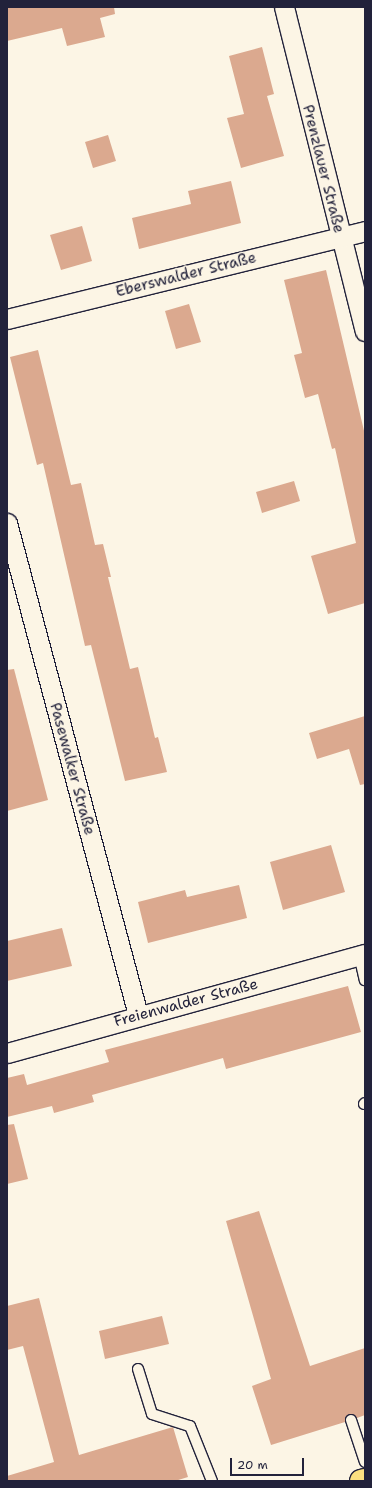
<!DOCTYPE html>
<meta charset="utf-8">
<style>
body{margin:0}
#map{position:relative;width:372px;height:1488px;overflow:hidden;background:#fcf5e5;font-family:"Shantell Sans",sans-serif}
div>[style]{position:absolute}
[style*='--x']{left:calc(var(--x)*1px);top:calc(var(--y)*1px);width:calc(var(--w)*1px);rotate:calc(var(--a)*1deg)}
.building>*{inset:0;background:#dba98f}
.roads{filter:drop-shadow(1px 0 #22223b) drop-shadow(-1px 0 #22223b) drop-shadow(0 1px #22223b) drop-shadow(0 -1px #22223b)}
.lane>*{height:10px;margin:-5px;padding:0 5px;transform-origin:5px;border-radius:5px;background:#fcf5e5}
.street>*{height:19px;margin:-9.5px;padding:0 9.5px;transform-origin:9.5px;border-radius:9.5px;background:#fcf5e5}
.primary>*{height:22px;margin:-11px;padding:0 11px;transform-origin:11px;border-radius:11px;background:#fce080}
span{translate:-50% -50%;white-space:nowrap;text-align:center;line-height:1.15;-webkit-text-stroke:3px #fcf5e5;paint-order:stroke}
.street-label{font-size:15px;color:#22223b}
.frame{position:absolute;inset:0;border:8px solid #22223b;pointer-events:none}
.scale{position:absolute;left:230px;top:1458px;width:74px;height:18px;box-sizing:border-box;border:2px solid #22223b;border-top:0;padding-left:5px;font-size:12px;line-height:14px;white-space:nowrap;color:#22223b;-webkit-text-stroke:3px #fcf5e5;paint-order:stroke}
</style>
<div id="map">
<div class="building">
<i style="clip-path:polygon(7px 7px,114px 7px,115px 14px,100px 18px,105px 37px,67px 46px,62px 28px,7px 41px)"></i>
<i style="clip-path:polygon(262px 47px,274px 94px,267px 96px,284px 156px,241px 168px,227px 118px,244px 114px,229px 56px)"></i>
<i style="clip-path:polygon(108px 135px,116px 161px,93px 168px,85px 142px)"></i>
<i style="clip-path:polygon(231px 181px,241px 223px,139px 249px,132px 218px,191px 204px,188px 191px)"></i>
<i style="clip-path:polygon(82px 226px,92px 261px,61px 270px,50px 235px)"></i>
<i style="clip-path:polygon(326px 270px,365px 435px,365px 603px,328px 614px,311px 556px,356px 543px,335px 448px,332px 449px,318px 394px,305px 398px,294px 355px,302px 353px,284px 280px)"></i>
<i style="clip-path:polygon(189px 304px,201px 342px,176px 349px,165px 311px)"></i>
<i style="clip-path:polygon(38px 350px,71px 485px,81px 483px,95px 545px,103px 544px,111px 577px,108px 577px,130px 669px,138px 667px,155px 738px,158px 737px,167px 772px,125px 781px,91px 645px,85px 646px,43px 463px,37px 465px,10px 357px)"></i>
<i style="clip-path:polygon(294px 481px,300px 501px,262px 513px,256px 492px)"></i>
<i style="clip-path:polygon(14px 669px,48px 800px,7px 811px,7px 670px)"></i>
<i style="clip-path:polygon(365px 716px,365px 784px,360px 785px,349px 749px,317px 759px,309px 733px)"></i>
<i style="clip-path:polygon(331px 845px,345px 892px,283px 910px,270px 862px)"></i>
<i style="clip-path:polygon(239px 885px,247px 918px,148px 943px,138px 902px,185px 890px,187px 897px)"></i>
<i style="clip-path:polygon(62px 928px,72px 966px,7px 981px,7px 941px)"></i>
<i style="clip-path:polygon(348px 986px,361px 1032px,226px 1069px,223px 1058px,92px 1095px,94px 1102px,54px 1113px,52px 1106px,7px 1117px,7px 1078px,24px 1074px,27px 1085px,109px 1062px,105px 1050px)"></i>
<i style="clip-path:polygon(14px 1124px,28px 1179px,7px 1184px,7px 1125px)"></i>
<i style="clip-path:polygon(259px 1211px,310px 1366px,365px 1348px,365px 1415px,357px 1418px,349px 1414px,345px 1422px,271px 1445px,252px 1386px,271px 1379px,226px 1221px)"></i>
<i style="clip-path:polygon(39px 1298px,79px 1455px,173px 1427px,188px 1477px,175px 1481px,7px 1481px,7px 1476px,54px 1462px,23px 1346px,7px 1350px,7px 1306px)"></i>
<i style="clip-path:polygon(162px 1316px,169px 1344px,105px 1359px,99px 1331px)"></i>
</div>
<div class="roads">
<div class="lane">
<i style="--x:359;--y:955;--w:26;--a:77"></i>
<i style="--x:364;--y:1104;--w:1;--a:-45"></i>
<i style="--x:138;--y:1369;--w:47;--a:72.7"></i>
<i style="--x:152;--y:1414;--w:40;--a:18"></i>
<i style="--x:190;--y:1426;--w:59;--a:68.2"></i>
<i style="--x:351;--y:1420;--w:44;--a:71.6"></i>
</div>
<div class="street">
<i style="--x:284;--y:7;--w:334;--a:76"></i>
<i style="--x:7;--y:319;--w:369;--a:-13.8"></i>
<i style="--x:7;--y:523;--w:509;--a:75.09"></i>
<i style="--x:7;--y:1053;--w:371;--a:-15.5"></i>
</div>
<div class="primary">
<i style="--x:361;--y:1481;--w:4;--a:-14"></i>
</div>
</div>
<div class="street-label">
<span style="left:323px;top:169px;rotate:76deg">Prenzlauer Straße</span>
<span style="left:186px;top:275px;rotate:-14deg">Eberswalder Straße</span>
<span style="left:72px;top:769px;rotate:75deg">Pasewalker Straße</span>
<span style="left:186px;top:1003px;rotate:-15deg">Freienwalder Straße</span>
</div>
<div class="frame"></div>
<div class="scale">20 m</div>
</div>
